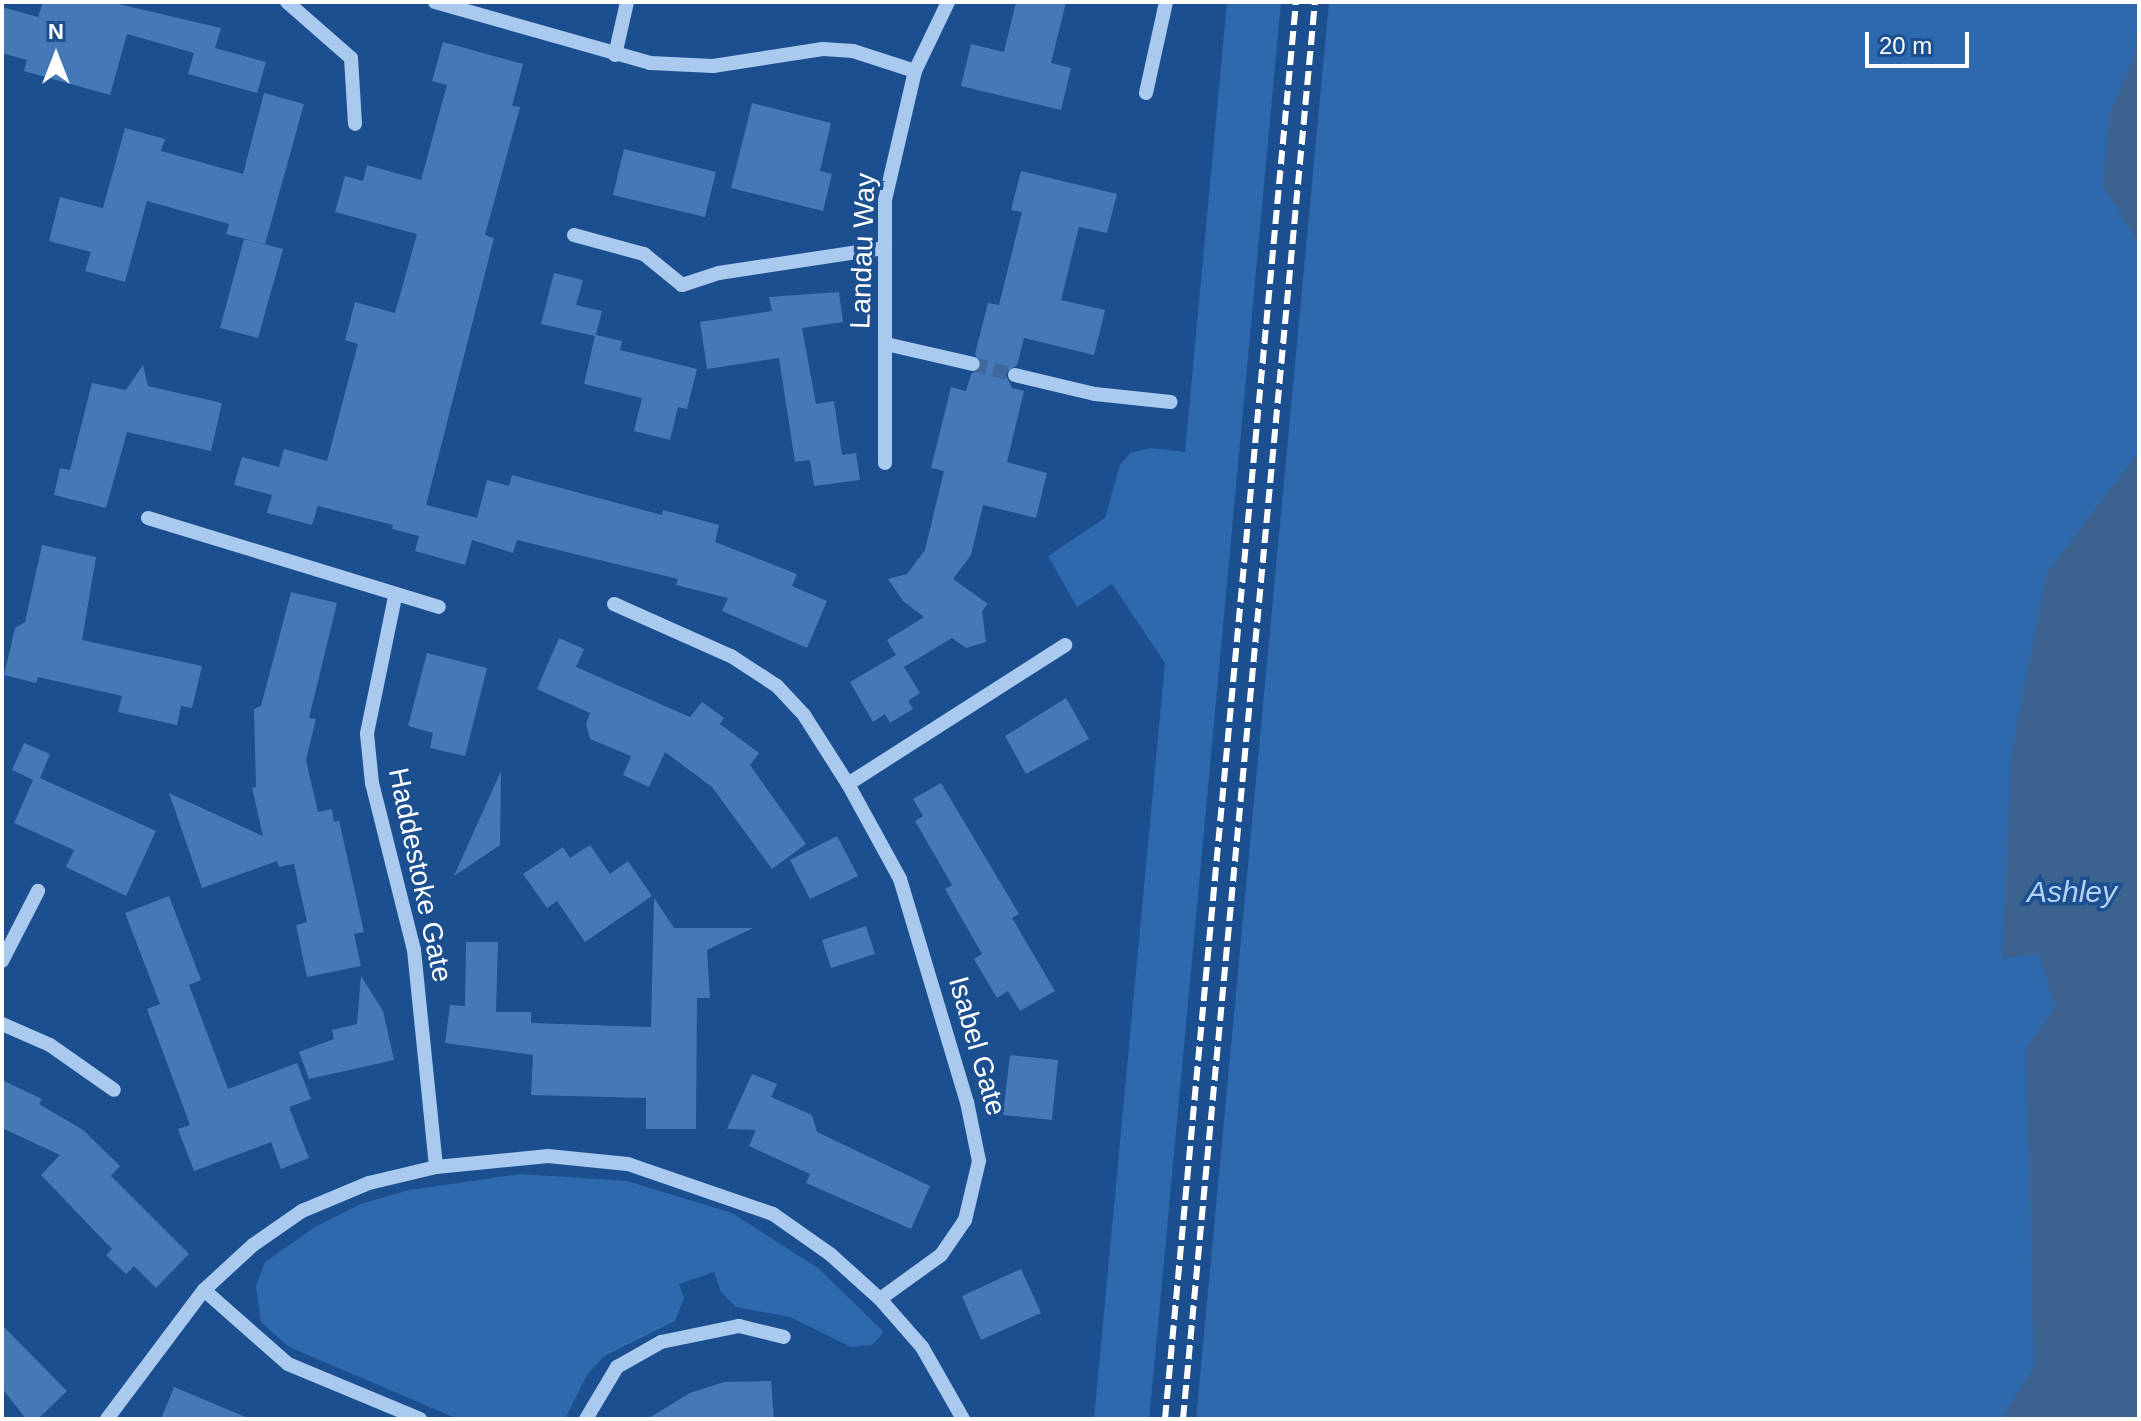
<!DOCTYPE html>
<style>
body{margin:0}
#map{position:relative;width:2141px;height:1421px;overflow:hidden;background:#1b4f8f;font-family:Arial,sans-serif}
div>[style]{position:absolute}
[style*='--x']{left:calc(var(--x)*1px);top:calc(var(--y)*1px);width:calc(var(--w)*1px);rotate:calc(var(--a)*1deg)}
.green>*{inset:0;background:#2e69ad}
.water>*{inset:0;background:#3c6290}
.building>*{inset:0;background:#4478b7}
.minor-tunnel>*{height:14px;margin-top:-7px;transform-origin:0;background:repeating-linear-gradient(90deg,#3d69a0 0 14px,transparent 0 21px)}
.minor>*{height:14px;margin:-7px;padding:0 7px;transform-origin:7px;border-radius:7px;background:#a9c9ee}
.rail>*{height:6px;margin-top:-3px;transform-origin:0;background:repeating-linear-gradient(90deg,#fff 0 14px,transparent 0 20px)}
span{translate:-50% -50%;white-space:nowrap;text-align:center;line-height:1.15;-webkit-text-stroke:7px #1b4f8f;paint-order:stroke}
.street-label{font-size:28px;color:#fff}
.water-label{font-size:30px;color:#b5d3f5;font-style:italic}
.frame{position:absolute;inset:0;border:4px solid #fff;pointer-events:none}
.north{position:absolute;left:16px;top:16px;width:80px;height:80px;-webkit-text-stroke:6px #1b4f8f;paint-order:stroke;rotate:0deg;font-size:22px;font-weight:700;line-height:32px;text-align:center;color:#fff}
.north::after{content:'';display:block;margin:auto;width:28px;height:36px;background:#fff;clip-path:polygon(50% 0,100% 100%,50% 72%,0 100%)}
.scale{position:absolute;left:1865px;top:32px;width:104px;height:36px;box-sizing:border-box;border:4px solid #fff;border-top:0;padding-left:10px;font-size:24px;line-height:28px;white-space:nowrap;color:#fff;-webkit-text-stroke:6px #1b4f8f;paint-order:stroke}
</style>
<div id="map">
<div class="green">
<i style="clip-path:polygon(1227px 2px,1281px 2px,1158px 1326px,1149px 1419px,1094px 1419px,1165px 663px,1112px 584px,1077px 607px,1048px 556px,1105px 518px,1120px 465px,1130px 453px,1151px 448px,1185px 452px)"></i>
<i style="clip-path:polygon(1329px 2px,2139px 2px,2139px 1419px,1196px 1419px)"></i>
<i style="clip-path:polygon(521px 1174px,627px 1181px,732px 1213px,818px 1268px,884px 1332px,872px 1345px,851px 1347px,790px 1317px,736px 1307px,721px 1292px,714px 1272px,679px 1284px,684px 1298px,675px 1321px,603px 1357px,587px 1375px,565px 1419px,458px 1419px,289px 1347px,261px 1322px,256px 1286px,265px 1262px,315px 1227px,361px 1204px,409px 1190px)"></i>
</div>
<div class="water">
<i style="clip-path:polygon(2139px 11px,2139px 244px,2103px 186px,2110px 113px,2134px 57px)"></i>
<i style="clip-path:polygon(2139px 451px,2139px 1419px,2001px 1419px,2034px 1367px,2026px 1048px,2055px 1007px,2039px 954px,2002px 958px,2012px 750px,2047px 573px)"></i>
</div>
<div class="building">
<i style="clip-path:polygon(43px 2px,110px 2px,221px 28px,215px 48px,266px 62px,257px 93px,188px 74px,194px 53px,127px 34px,110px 95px,24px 71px,27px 60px,2px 53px,2px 7px,38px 17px)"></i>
<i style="clip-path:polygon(1016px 2px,1066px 2px,1051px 63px,1071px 68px,1061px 110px,961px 86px,971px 44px,1004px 52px)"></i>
<i style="clip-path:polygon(443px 42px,523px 64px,512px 106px,520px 107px,485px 235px,494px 238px,426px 505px,477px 518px,487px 480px,509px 486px,512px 475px,662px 515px,663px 510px,719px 525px,715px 542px,797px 574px,792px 586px,827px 601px,807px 648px,722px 611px,728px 598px,676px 585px,678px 579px,517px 540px,513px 553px,472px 540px,465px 565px,415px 551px,419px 536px,392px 529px,393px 525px,318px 506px,312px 525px,267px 513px,272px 495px,234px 485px,242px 457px,279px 467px,284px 449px,327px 461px,358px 344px,345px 340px,355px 302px,395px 313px,417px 234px,335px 212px,345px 176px,363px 181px,367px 165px,421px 180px,447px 85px,432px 81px)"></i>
<i style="clip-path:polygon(264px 93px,304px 104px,265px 244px,226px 234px,229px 224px,147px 201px,125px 282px,85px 271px,91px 252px,49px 241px,60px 197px,103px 208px,125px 128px,165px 139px,161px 151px,243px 174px)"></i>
<i style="clip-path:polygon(752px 103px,831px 123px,820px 171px,832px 174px,823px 211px,731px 188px)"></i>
<i style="clip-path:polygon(624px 149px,716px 172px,705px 217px,613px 195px)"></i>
<i style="clip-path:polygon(1021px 171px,1117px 194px,1107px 233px,1079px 227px,1061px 300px,1105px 310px,1094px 355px,1024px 338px,1017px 365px,1005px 373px,1012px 388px,1024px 391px,1007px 462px,1047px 473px,1036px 518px,983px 505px,971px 555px,953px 579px,988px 604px,982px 611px,986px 642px,966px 648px,952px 638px,904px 667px,920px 693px,908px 701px,913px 709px,890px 723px,885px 714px,873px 722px,850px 682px,896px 655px,887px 640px,924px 617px,903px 601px,888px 579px,907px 574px,925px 550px,944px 471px,931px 468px,951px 387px,966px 391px,971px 374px,982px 367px,975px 354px,988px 303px,999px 305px,1022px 212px,1011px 210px)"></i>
<i style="clip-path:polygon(244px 239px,283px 249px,258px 338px,220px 328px)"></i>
<i style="clip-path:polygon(554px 273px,583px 280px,576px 305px,602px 311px,596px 335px,622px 341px,620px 350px,697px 369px,687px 409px,678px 407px,670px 440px,634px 431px,642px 398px,584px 384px,595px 336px,541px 324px)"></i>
<i style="clip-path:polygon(839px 292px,843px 322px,802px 328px,816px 404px,834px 401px,842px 455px,856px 453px,860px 480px,814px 486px,810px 460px,795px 462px,779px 358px,707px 369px,700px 322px,772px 311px,769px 297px)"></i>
<i style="clip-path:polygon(143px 365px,148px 386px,222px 403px,211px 451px,127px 432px,106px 508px,54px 495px,60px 468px,70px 470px,92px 383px,126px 390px)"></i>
<i style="clip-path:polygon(42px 545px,96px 557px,82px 640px,202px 666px,192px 708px,181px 706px,177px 725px,118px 712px,122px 696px,38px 677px,36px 683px,4px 675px,15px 628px,25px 622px)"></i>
<i style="clip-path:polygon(291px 592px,337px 603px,309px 718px,316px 719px,306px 760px,318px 812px,332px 809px,334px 822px,339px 820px,364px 932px,354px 934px,361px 966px,307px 977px,296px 925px,307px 922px,294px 864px,279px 867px,277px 861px,202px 888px,169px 793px,263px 836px,252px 788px,256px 787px,254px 709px,261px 706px)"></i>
<i style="clip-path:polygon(559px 638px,584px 649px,576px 667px,690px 717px,702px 702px,724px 718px,720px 724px,759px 753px,750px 765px,806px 844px,772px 869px,712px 787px,665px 752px,649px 787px,623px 775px,631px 756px,590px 739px,586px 724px,590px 713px,537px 689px)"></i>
<i style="clip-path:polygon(427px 653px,487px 668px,465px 756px,430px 748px,433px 733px,408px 726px)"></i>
<i style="clip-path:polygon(1066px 698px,1089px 739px,1026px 774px,1005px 736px)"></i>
<i style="clip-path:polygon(24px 743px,50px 754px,40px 778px,156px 831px,126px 896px,66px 867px,74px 850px,14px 823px,33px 780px,12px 770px)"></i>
<i style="clip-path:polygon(501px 771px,500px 845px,454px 876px)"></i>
<i style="clip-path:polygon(941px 783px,1019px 914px,1012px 918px,1055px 991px,1020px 1011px,1008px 991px,997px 998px,974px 959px,982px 954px,945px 889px,952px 885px,915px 821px,923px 816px,913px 799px)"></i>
<i style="clip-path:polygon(837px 836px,858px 876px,810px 899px,790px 860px)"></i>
<i style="clip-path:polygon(590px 845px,610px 874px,628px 861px,652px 896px,585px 942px,557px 901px,547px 908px,523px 874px,563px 847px,570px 858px)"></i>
<i style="clip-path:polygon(169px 896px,201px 980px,189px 985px,228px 1089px,297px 1063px,311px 1099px,289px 1107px,309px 1158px,281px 1169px,271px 1142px,194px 1171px,178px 1129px,190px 1125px,147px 1009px,160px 1004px,125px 913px)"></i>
<i style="clip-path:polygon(654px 898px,674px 928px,753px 928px,707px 950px,710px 998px,697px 998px,696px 1129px,646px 1129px,646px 1098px,531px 1095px,533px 1055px,445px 1043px,450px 1005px,465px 1006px,466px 942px,498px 942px,496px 1012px,531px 1012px,531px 1023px,651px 1027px)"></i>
<i style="clip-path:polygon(866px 926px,875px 954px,831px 968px,822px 940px)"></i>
<i style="clip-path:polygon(361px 976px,383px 1011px,394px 1060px,309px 1079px,299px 1052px,334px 1039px,332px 1030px,357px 1024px)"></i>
<i style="clip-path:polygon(1010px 1055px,1058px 1060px,1052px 1120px,1003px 1115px)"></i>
<i style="clip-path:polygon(752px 1074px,777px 1084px,771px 1097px,812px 1115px,817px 1132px,930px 1186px,911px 1229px,806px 1183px,810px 1174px,749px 1146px,756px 1130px,727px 1129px)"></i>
<i style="clip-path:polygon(2px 1080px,42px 1099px,39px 1104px,83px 1130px,120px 1166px,111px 1176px,189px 1254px,156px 1288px,134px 1266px,126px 1274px,106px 1255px,112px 1249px,41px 1175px,60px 1155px,2px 1128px)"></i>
<i style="clip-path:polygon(1021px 1269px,1041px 1313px,981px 1340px,962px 1296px)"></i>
<i style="clip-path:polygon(2px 1325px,67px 1391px,38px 1419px,26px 1419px,2px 1388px)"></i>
<i style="clip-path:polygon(771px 1381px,774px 1419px,647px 1419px,690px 1393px,724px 1382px)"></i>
<i style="clip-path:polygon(174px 1387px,248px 1418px,248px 1419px,161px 1419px)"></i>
</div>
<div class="minor-tunnel">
<i style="--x:973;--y:364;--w:43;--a:14.7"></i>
</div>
<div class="minor">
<i style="--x:287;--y:2;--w:85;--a:41.2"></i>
<i style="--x:351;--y:58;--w:66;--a:86.5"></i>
<i style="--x:435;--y:2;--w:223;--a:15.8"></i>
<i style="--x:650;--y:63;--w:63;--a:2.7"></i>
<i style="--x:713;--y:66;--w:111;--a:-8.8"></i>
<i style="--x:823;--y:49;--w:30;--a:4"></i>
<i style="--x:853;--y:51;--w:65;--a:17.9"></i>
<i style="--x:615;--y:55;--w:54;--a:-77.2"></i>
<i style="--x:1146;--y:93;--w:93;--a:-77.6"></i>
<i style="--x:574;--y:235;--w:73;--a:15.2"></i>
<i style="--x:644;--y:254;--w:49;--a:39.2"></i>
<i style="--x:682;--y:285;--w:39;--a:-18"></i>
<i style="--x:719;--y:273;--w:168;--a:-8.6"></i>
<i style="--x:886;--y:344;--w:89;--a:12.9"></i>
<i style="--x:1015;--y:375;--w:82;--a:13.4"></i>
<i style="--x:1095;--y:394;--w:76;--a:6"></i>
<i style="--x:885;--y:463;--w:263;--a:-90"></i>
<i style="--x:885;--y:200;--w:132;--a:-76.9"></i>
<i style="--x:915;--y:71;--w:76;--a:-64.4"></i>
<i style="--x:148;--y:518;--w:304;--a:17"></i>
<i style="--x:395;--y:597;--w:140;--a:101.6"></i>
<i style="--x:367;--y:734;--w:49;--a:84.2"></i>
<i style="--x:372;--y:783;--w:172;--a:75.9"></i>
<i style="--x:414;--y:950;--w:218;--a:84.2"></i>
<i style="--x:614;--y:604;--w:128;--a:24"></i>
<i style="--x:731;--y:656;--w:55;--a:33.1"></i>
<i style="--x:777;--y:686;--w:40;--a:47"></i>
<i style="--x:804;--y:715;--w:82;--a:57.5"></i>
<i style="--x:848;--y:784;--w:108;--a:61.3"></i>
<i style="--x:900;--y:879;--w:233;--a:73.3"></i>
<i style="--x:967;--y:1102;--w:60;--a:78.5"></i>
<i style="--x:979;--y:1161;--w:61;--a:103.3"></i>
<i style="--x:965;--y:1220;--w:42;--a:124.4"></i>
<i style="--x:941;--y:1255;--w:75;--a:144.2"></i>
<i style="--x:848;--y:784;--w:258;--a:-32.6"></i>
<i style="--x:2;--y:961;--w:79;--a:-62.8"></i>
<i style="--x:2;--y:1024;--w:52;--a:23.6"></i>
<i style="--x:50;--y:1045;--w:78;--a:35.1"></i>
<i style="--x:204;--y:1290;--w:112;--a:41.4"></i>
<i style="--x:288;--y:1364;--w:143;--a:22.6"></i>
<i style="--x:107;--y:1419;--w:161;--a:-53.1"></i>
<i style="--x:204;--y:1290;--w:67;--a:-42.6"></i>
<i style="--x:253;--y:1245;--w:60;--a:-34.8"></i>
<i style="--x:302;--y:1211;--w:73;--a:-22.7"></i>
<i style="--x:369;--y:1183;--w:69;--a:-13.4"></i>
<i style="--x:436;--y:1167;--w:113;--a:-5.6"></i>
<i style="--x:548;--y:1156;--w:80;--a:5.7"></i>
<i style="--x:628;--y:1164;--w:153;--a:19"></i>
<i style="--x:773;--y:1214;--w:70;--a:35.1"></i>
<i style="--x:830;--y:1254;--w:67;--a:42"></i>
<i style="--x:880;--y:1299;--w:64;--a:48.8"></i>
<i style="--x:922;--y:1347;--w:83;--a:60.3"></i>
<i style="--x:586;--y:1419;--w:61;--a:-59.2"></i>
<i style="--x:617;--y:1367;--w:51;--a:-29.6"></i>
<i style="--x:661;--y:1342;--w:80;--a:-11.6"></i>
<i style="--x:739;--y:1326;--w:46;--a:13.7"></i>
</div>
<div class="rail">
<i style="--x:1165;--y:1419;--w:1423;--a:-84.72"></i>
<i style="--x:1183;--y:1419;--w:1423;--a:-84.68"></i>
</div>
<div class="street-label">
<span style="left:863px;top:251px;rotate:-88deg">Landau Way</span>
<span style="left:420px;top:875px;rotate:78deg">Haddestoke Gate</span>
<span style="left:977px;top:1046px;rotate:74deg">Isabel Gate</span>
</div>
<div class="water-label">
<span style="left:2072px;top:892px">Ashley</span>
</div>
<div class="frame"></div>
<div class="north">N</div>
<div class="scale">20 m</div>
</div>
